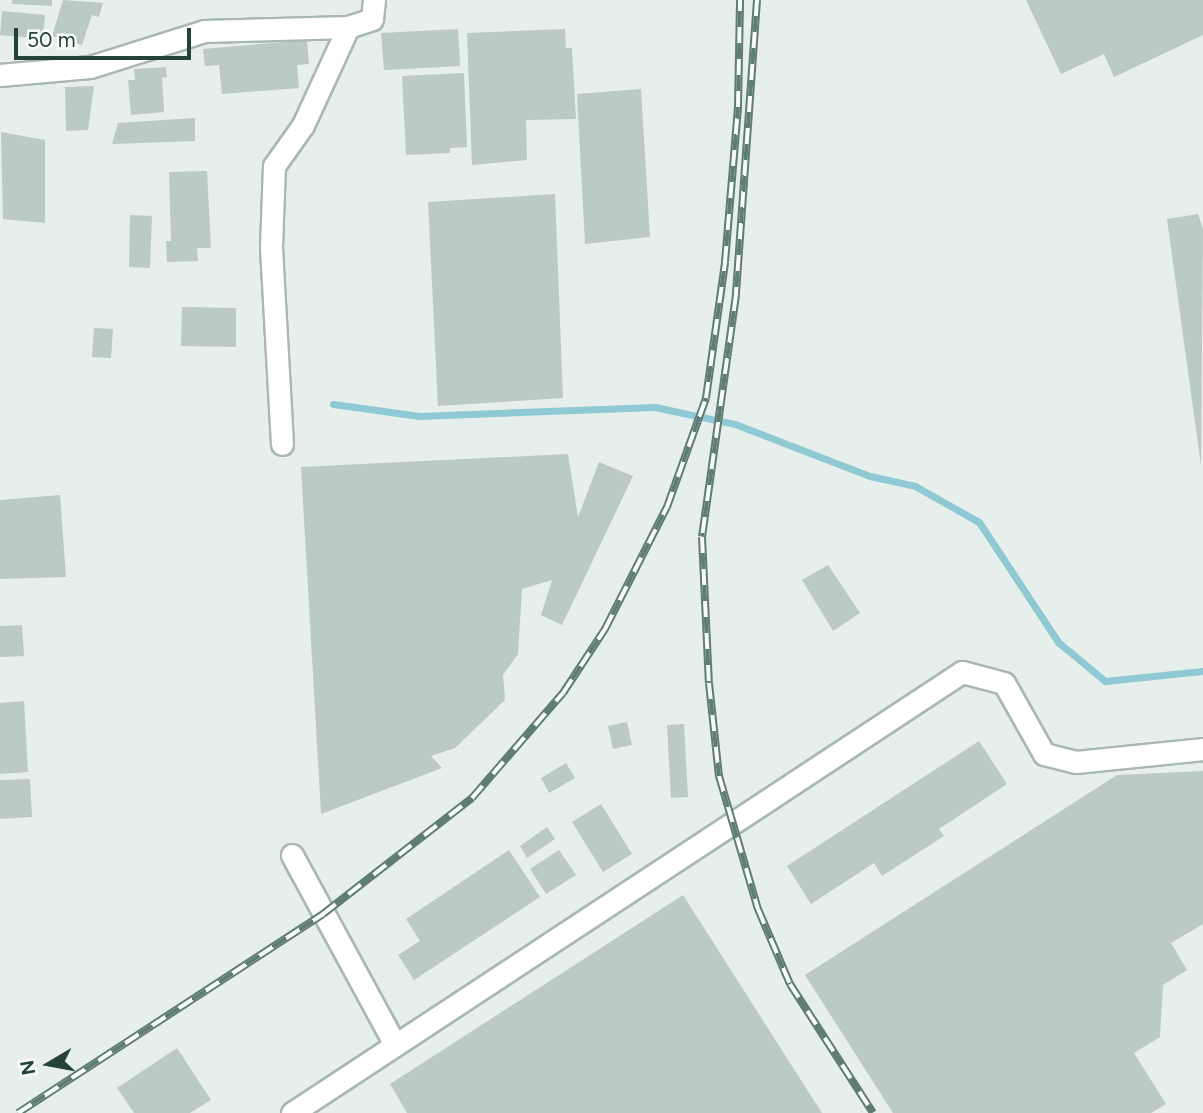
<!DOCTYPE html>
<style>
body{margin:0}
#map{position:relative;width:1203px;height:1113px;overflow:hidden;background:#e6efeb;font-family:Figtree,sans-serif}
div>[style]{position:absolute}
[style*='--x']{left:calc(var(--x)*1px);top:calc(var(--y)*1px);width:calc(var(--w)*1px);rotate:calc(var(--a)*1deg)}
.stream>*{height:7px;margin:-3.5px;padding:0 3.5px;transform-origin:3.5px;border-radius:3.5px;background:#8ec9d4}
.building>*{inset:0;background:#bbcac4}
.roads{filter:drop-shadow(2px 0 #a8b8b2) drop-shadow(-2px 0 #a8b8b2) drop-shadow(0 2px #a8b8b2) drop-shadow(0 -2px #a8b8b2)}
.minor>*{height:21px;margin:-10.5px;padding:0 10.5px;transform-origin:10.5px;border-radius:10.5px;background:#fff}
.rail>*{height:8px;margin-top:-4px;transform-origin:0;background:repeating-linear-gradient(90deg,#f7fbf9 0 16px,#5f7d75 0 32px);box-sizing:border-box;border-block:2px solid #5f7d75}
span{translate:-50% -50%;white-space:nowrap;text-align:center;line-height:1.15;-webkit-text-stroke:5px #f7fbf9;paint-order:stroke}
.north{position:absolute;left:14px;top:1029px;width:70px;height:70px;-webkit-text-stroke:5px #f7fbf9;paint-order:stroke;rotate:260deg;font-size:19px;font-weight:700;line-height:28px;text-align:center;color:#24423a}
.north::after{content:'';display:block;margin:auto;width:24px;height:32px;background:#24423a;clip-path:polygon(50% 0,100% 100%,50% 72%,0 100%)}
.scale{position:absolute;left:14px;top:28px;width:177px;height:32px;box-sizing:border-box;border:4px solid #24423a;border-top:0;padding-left:9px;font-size:21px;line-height:24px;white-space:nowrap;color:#24423a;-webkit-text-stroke:5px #f7fbf9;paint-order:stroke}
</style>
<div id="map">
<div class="stream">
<i style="--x:333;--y:404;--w:87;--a:7.9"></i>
<i style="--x:419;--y:416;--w:236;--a:-2.2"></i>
<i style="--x:655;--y:407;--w:82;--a:12"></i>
<i style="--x:735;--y:424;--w:145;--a:21.1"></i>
<i style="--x:870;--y:476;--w:46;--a:12.5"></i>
<i style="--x:915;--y:486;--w:73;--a:29.4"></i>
<i style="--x:979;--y:522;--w:144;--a:56.6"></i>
<i style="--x:1058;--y:642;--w:61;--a:39.7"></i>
<i style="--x:1105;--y:681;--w:99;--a:-5.8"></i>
</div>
<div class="building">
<i style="clip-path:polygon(12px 0,52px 0,52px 6px,12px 4px)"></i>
<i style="clip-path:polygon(63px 0,103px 3px,99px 17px,92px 15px,82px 45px,52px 36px)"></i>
<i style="clip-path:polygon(1026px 0,1203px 0,1203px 35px,1114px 77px,1104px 54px,1061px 74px)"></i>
<i style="clip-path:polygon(2px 11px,45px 15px,43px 39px,0 35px)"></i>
<i style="clip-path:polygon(458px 29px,460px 66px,384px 70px,381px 33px)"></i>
<i style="clip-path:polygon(565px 29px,566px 48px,572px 48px,576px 119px,526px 120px,527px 160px,472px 165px,467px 33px)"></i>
<i style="clip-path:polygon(307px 40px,309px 64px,297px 65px,299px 88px,222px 94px,219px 65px,205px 66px,203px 49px)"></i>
<i style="clip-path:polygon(166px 67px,167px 77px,162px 78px,164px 112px,131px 115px,128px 80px,135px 80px,134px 69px)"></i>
<i style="clip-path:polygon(464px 73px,467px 147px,450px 148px,450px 153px,406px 155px,402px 76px)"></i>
<i style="clip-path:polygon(94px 86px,88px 130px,66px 131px,65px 87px)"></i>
<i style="clip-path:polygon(641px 89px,650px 237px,585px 244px,577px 94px)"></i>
<i style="clip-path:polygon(195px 118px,195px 141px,112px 144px,118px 123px)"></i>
<i style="clip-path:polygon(1px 132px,45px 140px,45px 223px,3px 219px)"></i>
<i style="clip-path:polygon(207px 171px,211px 248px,197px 248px,198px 261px,167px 262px,166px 241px,171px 241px,169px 172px)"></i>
<i style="clip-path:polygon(555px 194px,563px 398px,438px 406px,428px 202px)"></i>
<i style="clip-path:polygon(1198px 214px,1203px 229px,1201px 466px,1167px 219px)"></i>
<i style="clip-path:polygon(130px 215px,152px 216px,150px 268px,129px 267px)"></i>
<i style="clip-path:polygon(182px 307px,236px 308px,236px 347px,181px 346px)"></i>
<i style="clip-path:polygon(94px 328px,113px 329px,111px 358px,92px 357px)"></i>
<i style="clip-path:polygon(568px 454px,578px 517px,599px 462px,633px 476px,562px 625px,541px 615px,552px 580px,522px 589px,518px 654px,503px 675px,505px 700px,455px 748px,431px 756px,442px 768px,321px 814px,301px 467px)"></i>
<i style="clip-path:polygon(60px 495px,66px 577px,0 579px,0 500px)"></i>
<i style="clip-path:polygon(828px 565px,860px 613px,833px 631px,802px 580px)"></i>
<i style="clip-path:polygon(22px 625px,24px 656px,0 657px,0 626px)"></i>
<i style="clip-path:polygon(24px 701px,28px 772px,0 774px,0 703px)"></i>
<i style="clip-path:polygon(627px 722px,632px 745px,613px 749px,608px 726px)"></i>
<i style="clip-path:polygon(684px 724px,688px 797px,671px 798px,667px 725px)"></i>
<i style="clip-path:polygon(979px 741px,1007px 784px,939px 829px,944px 836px,882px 876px,874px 863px,811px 904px,787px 866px)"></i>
<i style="clip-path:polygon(566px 763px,575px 778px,549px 793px,541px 778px)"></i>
<i style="clip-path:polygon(1203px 771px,1203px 924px,1171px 943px,1187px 970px,1163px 985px,1160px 1037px,1134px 1053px,1166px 1104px,1151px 1113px,893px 1113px,805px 975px,1117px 775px)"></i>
<i style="clip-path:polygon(30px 779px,32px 817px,0 819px,0 780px)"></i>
<i style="clip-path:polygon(601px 804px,632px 854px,603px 872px,572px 822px)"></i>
<i style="clip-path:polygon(547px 827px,555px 839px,527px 858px,520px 846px)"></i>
<i style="clip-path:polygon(509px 850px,540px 897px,414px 980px,398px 955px,420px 941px,406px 919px)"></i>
<i style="clip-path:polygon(559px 850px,576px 875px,546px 894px,530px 869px)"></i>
<i style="clip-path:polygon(683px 895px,822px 1113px,407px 1113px,390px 1084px)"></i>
<i style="clip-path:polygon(177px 1048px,211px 1100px,190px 1113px,134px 1113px,117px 1088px)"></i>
</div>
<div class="roads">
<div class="minor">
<i style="--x:0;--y:75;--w:90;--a:-5.1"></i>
<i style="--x:90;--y:67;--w:120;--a:-17.5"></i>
<i style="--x:204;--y:31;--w:144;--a:-1.6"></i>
<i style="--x:348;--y:27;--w:25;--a:-18"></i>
<i style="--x:372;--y:19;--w:19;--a:-84"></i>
<i style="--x:282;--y:444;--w:197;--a:-93.2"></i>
<i style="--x:271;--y:247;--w:81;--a:-87.9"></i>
<i style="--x:274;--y:166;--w:50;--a:-54.7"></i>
<i style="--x:303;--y:125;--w:108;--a:-65.3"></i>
<i style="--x:292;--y:855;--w:216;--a:61.5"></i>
<i style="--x:292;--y:1113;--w:802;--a:-33.35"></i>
<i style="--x:962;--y:672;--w:43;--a:14.7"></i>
<i style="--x:1004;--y:683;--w:81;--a:60.6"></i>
<i style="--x:1044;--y:754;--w:33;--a:14"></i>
<i style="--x:1076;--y:762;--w:128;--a:-5.8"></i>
</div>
</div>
<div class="rail">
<i style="--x:757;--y:0;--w:296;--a:94.1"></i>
<i style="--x:736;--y:295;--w:244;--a:98"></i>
<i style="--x:702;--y:537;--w:146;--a:87.3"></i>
<i style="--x:709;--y:683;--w:94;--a:83.9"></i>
<i style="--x:719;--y:776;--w:139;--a:73.7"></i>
<i style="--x:758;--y:909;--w:82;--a:66.9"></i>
<i style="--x:790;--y:984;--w:153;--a:57.2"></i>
<i style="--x:18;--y:1113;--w:364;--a:-33.1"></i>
<i style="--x:323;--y:914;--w:189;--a:-37.9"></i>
<i style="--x:472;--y:798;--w:139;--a:-49.1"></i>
<i style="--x:563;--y:693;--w:77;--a:-56.7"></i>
<i style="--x:605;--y:629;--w:137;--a:-63.1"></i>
<i style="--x:667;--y:507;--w:116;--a:-70.3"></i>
<i style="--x:706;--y:398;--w:137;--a:-82"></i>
<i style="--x:725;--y:262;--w:156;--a:-85.2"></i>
<i style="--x:738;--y:107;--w:107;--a:-88.9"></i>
</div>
<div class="north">N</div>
<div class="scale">50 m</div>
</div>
